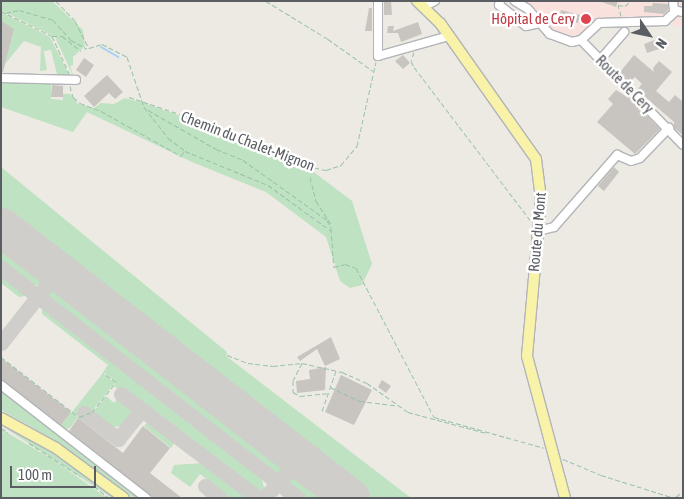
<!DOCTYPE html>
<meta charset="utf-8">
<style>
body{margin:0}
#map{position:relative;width:684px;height:499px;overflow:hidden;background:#eceae2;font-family:"Asap Condensed",sans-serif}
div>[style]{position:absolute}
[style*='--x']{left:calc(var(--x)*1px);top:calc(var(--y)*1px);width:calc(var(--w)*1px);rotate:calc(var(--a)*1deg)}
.medical>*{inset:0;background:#f9e2de}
.green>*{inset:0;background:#bfe2c2}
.stream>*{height:2px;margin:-1px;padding:0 1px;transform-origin:1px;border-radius:1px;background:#a5cef9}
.taxiway>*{height:15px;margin:-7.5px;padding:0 7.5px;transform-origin:7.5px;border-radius:7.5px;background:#cfceca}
.runway>*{height:39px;margin:-19.5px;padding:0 19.5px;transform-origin:19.5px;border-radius:19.5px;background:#cfceca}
.building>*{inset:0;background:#c8c4bf}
.path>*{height:1px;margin-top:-0.5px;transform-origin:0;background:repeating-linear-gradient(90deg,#99c2a9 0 5px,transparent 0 7.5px)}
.roads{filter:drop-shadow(1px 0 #b2b4b8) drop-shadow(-1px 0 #b2b4b8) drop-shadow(0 1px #b2b4b8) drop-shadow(0 -1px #b2b4b8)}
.minor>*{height:8px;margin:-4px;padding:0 4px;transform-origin:4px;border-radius:4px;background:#fff}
.major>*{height:10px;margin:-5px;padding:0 5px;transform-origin:5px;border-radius:5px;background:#f9f3a9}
.dots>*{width:14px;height:14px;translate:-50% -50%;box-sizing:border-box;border:2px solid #fff;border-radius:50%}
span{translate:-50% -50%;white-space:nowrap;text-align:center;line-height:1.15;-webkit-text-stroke:5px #fff;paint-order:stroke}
.health-label{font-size:15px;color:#be3a42}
.right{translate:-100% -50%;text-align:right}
.street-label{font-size:15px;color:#5a5d62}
.frame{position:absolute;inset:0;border:2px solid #5a5d62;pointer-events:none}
.north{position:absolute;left:624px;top:10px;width:50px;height:50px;-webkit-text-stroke:4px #fff;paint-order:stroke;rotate:124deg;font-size:14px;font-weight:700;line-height:20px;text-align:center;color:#5a5d62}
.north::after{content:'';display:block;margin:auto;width:18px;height:22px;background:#5a5d62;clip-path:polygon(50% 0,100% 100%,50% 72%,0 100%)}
.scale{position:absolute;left:10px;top:466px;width:86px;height:22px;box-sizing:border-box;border:2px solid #5a5d62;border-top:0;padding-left:6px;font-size:15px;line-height:18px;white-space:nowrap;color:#5a5d62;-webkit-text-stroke:4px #fff;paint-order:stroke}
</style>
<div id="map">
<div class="medical">
<i style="clip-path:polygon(523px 1px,683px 1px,683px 27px,639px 19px,603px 20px,594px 22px,575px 37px,559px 35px)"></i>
</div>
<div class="green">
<i style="clip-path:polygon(1px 1px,52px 1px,83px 30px,85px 46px,73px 57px,73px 65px,70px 66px,74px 78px,55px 37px,1px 10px)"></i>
<i style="clip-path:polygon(1px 12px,50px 37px,71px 78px,58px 78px,51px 50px,44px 51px,43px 47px,47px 70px,40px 71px,41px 47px,24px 41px,5px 64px,14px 29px,1px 22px)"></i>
<i style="clip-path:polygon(1px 80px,51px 82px,51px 99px,63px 100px,63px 94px,70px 94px,78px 104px,94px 108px,101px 103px,114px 104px,125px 98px,144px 103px,229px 133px,311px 170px,352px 201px,372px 264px,362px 285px,350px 288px,340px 281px,326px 237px,266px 192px,192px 162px,87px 112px,73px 132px,1px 107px)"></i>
<i style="clip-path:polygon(1px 167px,227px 352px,226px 356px,411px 498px,367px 498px,1px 214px)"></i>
<i style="clip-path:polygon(1px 239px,43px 272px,45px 278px,41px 285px,30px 285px,1px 263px)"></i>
<i style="clip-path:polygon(1px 272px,24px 290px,25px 296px,19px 297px,1px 283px)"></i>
<i style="clip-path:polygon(54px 285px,62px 287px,281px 456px,284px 464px,282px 469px,278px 473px,269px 471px,51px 301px,47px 294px)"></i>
<i style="clip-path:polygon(42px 307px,47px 307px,260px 473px,265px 491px,259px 493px,141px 402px,138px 405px,114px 386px,116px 382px,103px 372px,108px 365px,42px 314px)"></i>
<i style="clip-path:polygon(103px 373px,115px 383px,92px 411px,87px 407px,79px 417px,72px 412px)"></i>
<i style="clip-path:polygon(1px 387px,58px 435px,140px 498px,134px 498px,56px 441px,1px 410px)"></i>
<i style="clip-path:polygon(106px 396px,114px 403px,120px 396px,136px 408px,122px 426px,113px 427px,93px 412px)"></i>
<i style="clip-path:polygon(71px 412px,78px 417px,70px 428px,62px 430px,60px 426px)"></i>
<i style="clip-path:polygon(150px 420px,176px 440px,171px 448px,144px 426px)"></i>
<i style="clip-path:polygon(1px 425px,42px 446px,117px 498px,112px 498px)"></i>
<i style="clip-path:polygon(1px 429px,55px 461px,107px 498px,1px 498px)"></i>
<i style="clip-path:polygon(204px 463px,249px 498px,224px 498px,207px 485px,209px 481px,200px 474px,190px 487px,171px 473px,174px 465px)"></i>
<i style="clip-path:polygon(301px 472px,303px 473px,335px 498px,303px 498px,291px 488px,287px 480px,292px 473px)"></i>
</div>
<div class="stream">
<i style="--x:101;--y:47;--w:20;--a:30"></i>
</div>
<div class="taxiway">
<i style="--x:42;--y:259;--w:14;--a:56"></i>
<i style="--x:50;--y:271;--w:15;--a:106"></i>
<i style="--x:1;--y:268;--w:376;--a:37.8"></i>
<i style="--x:1;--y:343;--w:78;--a:-51.8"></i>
<i style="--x:49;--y:282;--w:13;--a:-23"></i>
<i style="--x:61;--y:277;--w:12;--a:24"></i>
<i style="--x:121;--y:394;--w:172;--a:37.2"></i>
<i style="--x:84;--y:413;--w:43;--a:37.4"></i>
<i style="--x:118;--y:439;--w:33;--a:-51"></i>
<i style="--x:139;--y:413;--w:7;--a:-8"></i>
<i style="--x:284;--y:447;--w:12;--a:55"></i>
<i style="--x:291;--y:457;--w:11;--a:100"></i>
<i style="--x:205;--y:486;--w:19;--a:39"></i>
<i style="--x:264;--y:498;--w:43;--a:-47.8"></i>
<i style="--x:293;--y:466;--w:18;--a:6"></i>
</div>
<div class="runway">
<i style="--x:1;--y:227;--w:442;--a:37.8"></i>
</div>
<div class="building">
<i style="clip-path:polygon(384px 1px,391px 1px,392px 15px,384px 15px)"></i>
<i style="clip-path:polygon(599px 1px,618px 1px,616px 7px)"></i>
<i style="clip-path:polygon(653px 3px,668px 4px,668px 10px,664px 14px,644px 12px,644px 6px,652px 6px)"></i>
<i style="clip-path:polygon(369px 8px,372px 8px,372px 31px,365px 31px)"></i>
<i style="clip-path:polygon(561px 10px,580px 15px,578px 23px,559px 18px)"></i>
<i style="clip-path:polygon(1px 21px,14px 29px,3px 72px,1px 72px)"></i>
<i style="clip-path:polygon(418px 22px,422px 34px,401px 42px,398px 33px,387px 33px,388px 26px,394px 26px,393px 31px)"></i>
<i style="clip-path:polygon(655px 40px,659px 49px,647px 53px,644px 44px)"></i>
<i style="clip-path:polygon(403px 55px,410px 63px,403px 69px,395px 61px)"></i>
<i style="clip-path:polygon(634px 55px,654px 72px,653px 68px,659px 61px,672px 72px,656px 91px,669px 102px,675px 95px,683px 102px,683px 135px,674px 128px,674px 122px,637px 90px,642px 84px,635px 77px,630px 82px,620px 72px)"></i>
<i style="clip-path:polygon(84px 58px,94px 65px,86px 77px,76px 70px)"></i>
<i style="clip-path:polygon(107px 75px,123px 92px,115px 99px,109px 93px,94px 107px,84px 96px)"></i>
<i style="clip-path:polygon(52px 85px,63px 86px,63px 97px,51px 97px)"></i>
<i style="clip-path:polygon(616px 90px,629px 98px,660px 129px,635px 154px,597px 122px,613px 104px,608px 99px)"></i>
<i style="clip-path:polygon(614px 167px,619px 172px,604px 191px,598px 186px)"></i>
<i style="clip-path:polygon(331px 337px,340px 359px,325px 366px,317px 349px,300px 361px,297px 357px)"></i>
<i style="clip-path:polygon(1px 358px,71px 412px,61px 425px,1px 379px)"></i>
<i style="clip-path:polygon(326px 367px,325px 390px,297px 393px,296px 381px,310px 379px,309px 370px)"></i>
<i style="clip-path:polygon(341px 375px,372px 390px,354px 425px,325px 412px)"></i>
<i style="clip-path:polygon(382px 380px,391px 386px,386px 393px,378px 387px)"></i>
<i style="clip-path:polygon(78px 418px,123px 453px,143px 426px,170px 448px,150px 473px,182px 498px,154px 498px,69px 431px)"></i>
</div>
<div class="path">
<i style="--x:56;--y:1;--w:28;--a:46"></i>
<i style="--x:75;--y:21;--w:30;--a:63"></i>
<i style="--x:89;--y:48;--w:14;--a:-17"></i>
<i style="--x:102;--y:44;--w:28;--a:27"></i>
<i style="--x:127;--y:57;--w:53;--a:71.2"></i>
<i style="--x:144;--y:107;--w:39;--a:52"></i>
<i style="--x:168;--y:138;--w:21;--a:37"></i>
<i style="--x:185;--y:151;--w:90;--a:22.3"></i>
<i style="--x:268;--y:185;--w:78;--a:36.1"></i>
<i style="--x:266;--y:1;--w:73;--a:31.5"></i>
<i style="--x:328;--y:39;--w:55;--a:35.4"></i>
<i style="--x:1;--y:11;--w:57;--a:26.1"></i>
<i style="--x:52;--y:36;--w:41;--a:65.3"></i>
<i style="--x:6;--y:13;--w:13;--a:-13"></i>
<i style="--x:19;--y:10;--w:35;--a:16"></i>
<i style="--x:53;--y:20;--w:27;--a:48"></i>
<i style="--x:71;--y:40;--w:18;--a:29"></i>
<i style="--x:621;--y:16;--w:11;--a:-105"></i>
<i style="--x:618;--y:5;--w:7;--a:8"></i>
<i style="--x:625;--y:6;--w:8;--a:-40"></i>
<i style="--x:52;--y:36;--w:10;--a:0"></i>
<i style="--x:62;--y:36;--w:24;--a:38"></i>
<i style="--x:414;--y:52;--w:9;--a:108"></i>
<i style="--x:411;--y:61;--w:7;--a:63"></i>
<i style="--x:414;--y:67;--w:192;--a:52.8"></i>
<i style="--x:70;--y:86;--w:11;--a:75"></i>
<i style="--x:73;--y:97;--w:9;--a:41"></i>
<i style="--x:80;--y:103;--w:22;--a:21"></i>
<i style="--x:101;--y:111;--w:92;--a:29.4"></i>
<i style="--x:181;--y:156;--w:5;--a:-53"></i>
<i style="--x:129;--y:97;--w:94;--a:18.6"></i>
<i style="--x:218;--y:127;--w:97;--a:23.7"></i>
<i style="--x:307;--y:166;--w:19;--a:12"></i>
<i style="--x:326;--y:170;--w:16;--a:-18"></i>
<i style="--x:341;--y:165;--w:25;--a:-50"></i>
<i style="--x:357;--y:146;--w:86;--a:-77.3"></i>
<i style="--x:148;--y:110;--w:78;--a:29.8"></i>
<i style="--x:216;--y:149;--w:29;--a:22"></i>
<i style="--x:243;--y:160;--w:103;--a:35.5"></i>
<i style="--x:327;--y:220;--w:9;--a:63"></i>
<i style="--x:331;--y:228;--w:39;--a:86"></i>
<i style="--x:334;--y:267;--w:11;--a:-15"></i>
<i style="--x:345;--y:264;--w:12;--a:20"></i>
<i style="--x:356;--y:268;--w:168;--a:62.4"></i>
<i style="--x:434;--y:417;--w:114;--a:15.7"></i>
<i style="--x:312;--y:169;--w:8;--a:104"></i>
<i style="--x:310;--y:177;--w:25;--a:76"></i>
<i style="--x:316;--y:201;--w:27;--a:57"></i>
<i style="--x:227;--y:355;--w:22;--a:21"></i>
<i style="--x:248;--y:363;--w:25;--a:7"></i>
<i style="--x:273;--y:366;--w:29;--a:-6"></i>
<i style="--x:302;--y:363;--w:41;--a:12.7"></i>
<i style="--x:342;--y:372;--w:27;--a:24"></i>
<i style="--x:367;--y:383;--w:50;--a:35.3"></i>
<i style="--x:408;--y:412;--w:81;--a:15.1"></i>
<i style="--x:1;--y:357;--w:98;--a:37.6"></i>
<i style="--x:79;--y:417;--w:14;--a:-21"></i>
<i style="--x:92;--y:412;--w:38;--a:-51"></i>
<i style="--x:116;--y:382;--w:16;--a:-145"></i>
<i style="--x:302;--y:363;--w:20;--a:117"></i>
<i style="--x:293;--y:381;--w:11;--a:90"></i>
<i style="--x:293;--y:392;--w:8;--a:30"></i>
<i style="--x:300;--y:396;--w:27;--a:-6"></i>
<i style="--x:330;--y:387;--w:33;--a:25"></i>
<i style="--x:360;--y:401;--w:35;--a:7"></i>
<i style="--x:322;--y:411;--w:42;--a:-70.7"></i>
<i style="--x:1;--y:428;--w:8;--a:30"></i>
<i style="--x:29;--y:443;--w:61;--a:32.9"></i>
<i style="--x:563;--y:459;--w:41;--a:22.8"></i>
<i style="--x:601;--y:475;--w:77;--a:17.3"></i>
<i style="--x:94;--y:486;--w:19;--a:39"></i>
<i style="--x:676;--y:497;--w:9;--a:-41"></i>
</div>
<div class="roads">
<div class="minor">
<i style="--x:378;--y:1;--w:55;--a:90"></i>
<i style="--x:378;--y:56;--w:74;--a:-15.7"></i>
<i style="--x:500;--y:1;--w:4;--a:104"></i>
<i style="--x:499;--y:5;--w:34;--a:38"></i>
<i style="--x:526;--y:26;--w:14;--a:-12"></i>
<i style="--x:515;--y:1;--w:15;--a:32"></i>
<i style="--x:528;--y:9;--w:33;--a:49"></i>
<i style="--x:550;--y:34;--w:23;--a:20"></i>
<i style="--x:572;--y:42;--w:9;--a:-13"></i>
<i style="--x:581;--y:40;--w:25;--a:-43"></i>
<i style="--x:599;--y:23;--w:66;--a:-1.7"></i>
<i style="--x:665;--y:21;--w:13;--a:-42"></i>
<i style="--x:673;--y:1;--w:9;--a:84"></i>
<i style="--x:674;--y:10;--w:9;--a:13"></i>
<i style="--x:425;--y:6;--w:11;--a:-27"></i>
<i style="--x:581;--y:40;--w:146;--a:45.8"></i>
<i style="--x:600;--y:60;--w:37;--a:-49"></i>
<i style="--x:1;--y:78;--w:75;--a:1.5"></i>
<i style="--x:538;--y:231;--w:16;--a:-14"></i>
<i style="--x:554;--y:227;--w:96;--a:-48.8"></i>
<i style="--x:617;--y:155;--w:15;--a:23"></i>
<i style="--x:631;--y:161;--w:9;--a:-18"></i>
<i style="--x:640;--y:158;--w:42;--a:-46"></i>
<i style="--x:1;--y:385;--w:184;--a:37.9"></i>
</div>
<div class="major">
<i style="--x:417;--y:1;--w:32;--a:44"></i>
<i style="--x:440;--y:23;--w:166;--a:54.8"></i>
<i style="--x:536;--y:159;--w:40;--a:82.9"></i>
<i style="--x:541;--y:199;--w:158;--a:95.1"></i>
<i style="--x:527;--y:356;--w:147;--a:75"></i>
<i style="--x:1;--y:418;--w:63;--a:28.6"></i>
<i style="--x:56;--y:448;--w:84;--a:36.3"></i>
</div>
</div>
<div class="dots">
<i style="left:586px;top:19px;background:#e0444e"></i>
</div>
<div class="health-label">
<span class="right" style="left:575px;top:19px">Hôpital de Cery</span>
</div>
<div class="street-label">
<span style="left:625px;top:84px;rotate:45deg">Route de Cery</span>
<span style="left:248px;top:141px;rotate:21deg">Chemin du Chalet-Mignon</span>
<span style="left:537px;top:232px;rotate:-85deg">Route du Mont</span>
</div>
<div class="frame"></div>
<div class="north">N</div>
<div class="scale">100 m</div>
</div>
